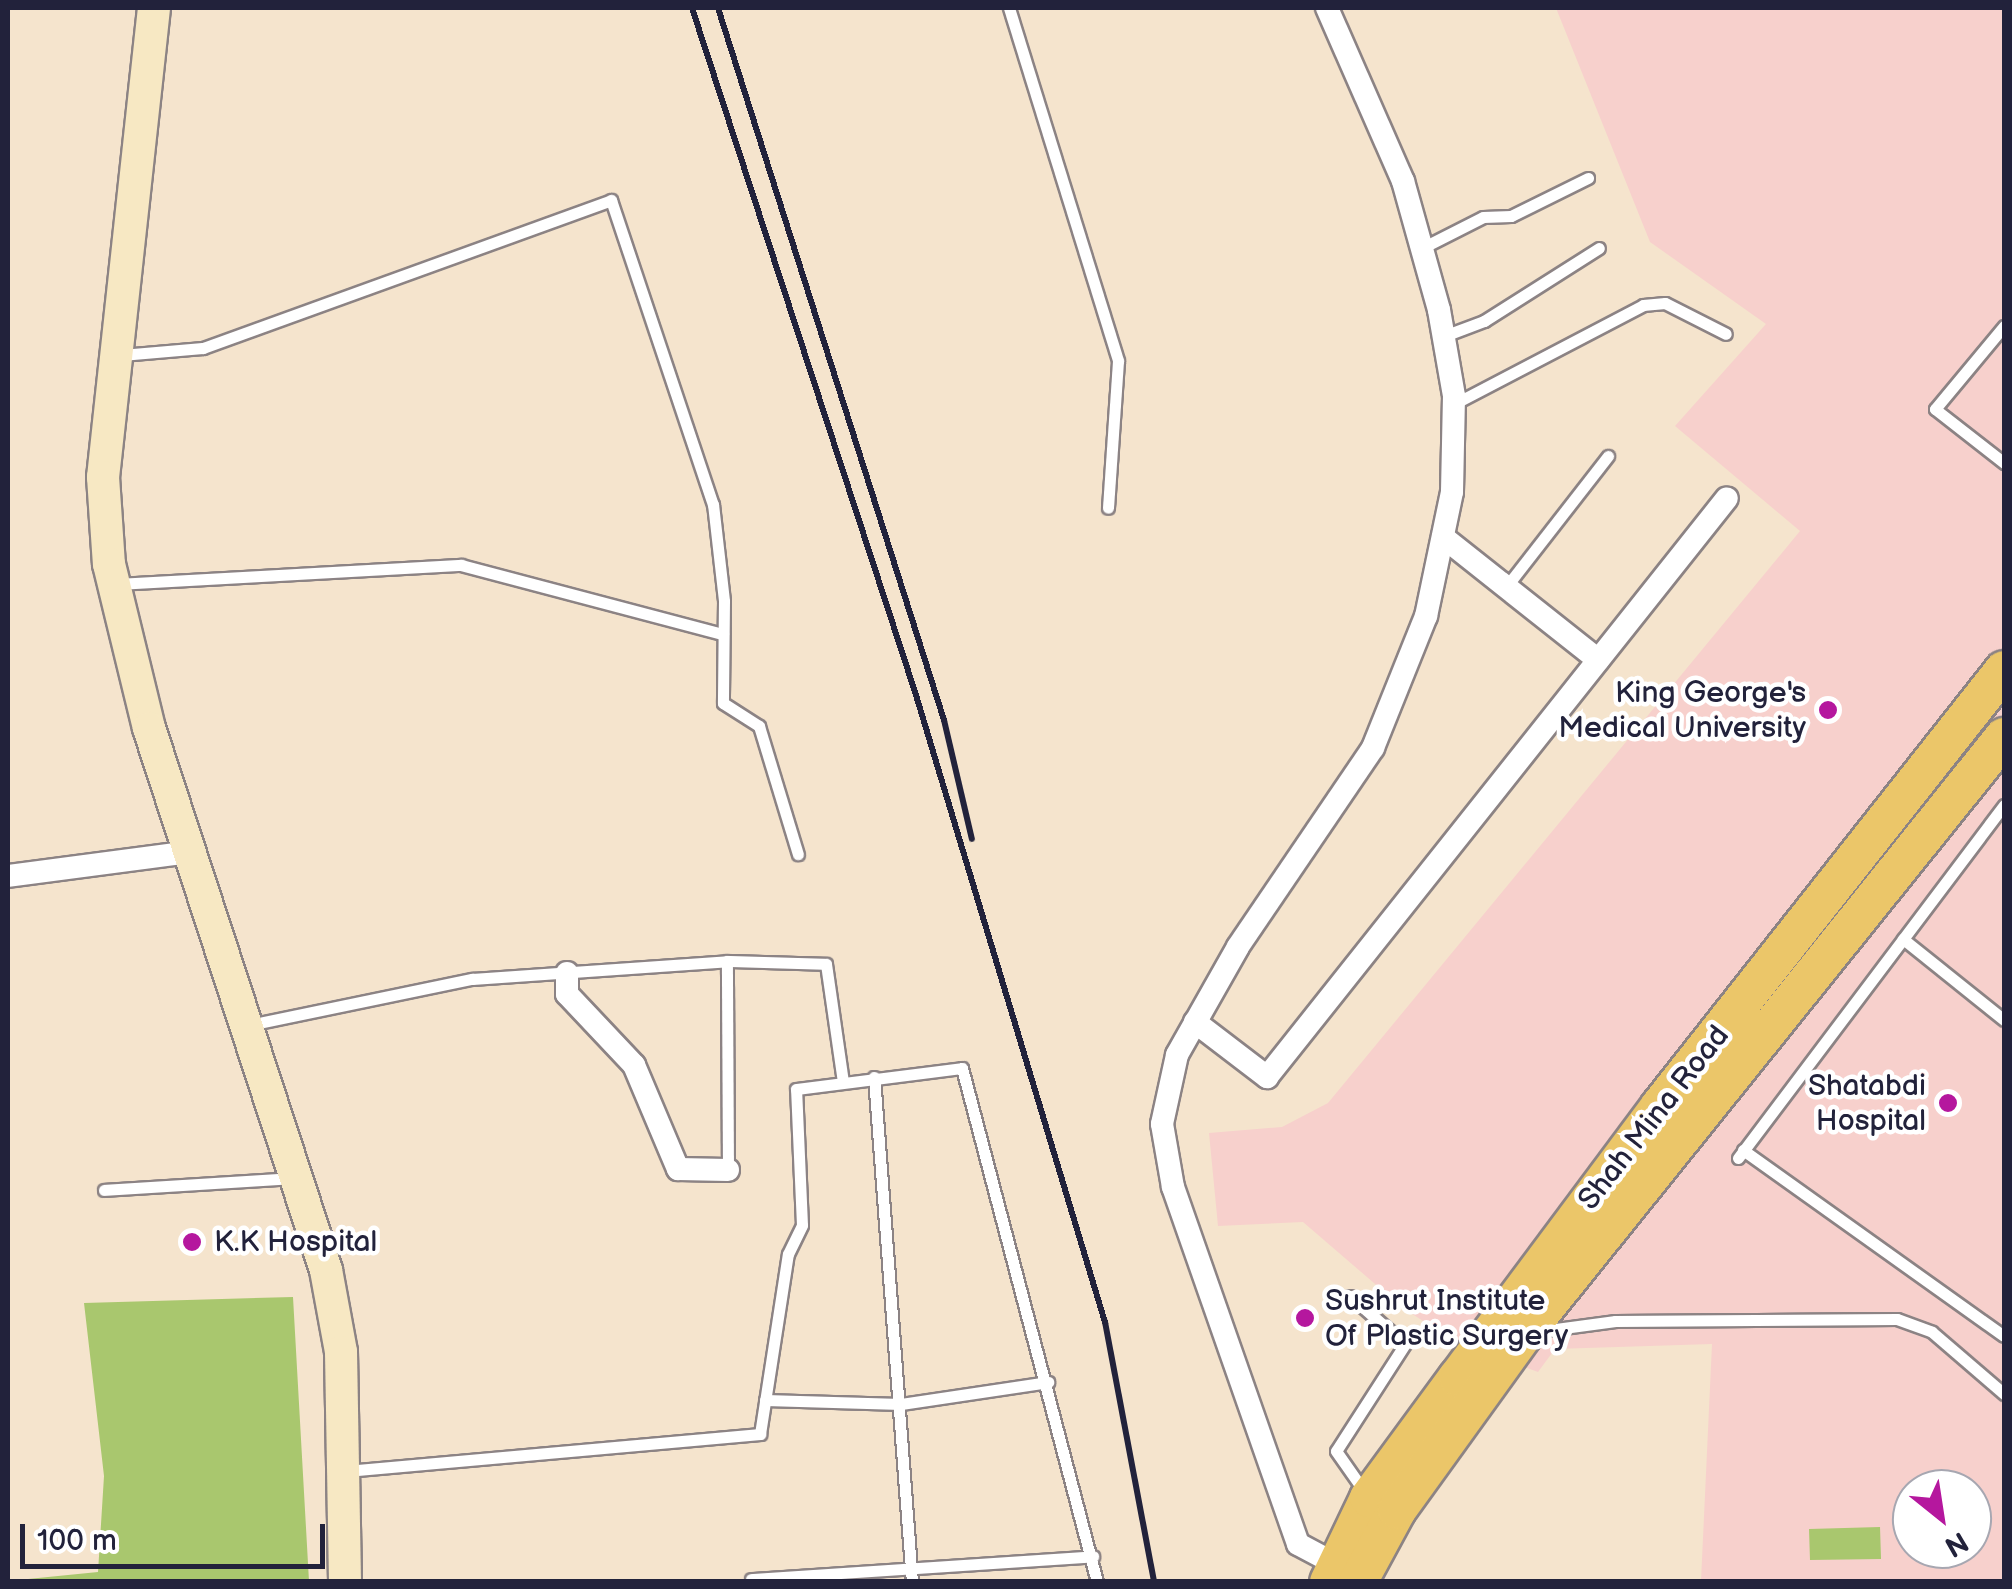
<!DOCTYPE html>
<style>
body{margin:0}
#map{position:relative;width:2012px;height:1589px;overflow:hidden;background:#f5e4cd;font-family:"Balsamiq Sans",sans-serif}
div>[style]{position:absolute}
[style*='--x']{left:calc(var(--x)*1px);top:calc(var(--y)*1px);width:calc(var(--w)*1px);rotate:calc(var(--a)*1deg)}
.built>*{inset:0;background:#f7d0cc}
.green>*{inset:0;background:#a9c76e}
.roads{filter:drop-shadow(2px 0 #8c8384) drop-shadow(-2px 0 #8c8384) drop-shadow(0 2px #8c8384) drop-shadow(0 -2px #8c8384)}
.lane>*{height:11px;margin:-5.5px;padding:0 5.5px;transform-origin:5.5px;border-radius:5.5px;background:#fff}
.street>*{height:22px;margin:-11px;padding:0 11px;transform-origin:11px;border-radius:11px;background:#fff}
.secondary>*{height:32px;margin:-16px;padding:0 16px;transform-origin:16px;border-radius:16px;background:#f7e8c3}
.primary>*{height:38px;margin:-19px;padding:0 19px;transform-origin:19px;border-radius:19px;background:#ebc669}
.rail>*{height:6px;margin:-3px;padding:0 3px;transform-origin:3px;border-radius:3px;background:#22223b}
.dots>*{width:28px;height:28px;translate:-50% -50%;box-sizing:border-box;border:5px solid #fff;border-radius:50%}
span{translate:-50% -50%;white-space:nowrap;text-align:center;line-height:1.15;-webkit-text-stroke:9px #fff;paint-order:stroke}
.poi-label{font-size:30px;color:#22223b}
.right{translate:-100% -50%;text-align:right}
.left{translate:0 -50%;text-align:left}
.street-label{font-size:30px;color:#22223b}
.frame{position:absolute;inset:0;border:10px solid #22223b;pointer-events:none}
.north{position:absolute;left:1892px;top:1469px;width:100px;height:100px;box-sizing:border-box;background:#fff;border:2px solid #a7a7b1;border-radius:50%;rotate:150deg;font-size:28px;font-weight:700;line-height:40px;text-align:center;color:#22223b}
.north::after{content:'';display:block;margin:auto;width:35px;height:45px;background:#b5179e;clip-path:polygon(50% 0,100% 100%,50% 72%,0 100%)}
.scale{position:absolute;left:20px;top:1524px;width:305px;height:45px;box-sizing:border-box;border:5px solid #22223b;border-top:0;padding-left:12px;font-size:30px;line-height:35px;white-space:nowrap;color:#22223b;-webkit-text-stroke:8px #fff;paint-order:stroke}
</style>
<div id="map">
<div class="built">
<i style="clip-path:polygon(evenodd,1556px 8px,2004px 8px,2004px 1581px,1701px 1581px,1712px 1344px,1555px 1349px,1538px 1372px,1454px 1341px,1403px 1308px,1303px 1222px,1218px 1226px,1209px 1133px,1282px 1127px,1328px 1103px,1800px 531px,1675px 426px,1766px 324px,1650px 242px,1556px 8px,1912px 1489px,1972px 1489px,1972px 1549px,1912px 1549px,1912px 1489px)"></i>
</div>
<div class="green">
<i style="clip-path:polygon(293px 1297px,309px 1581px,8px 1581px,98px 1572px,104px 1476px,84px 1303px)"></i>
<i style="clip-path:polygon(1880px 1527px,1881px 1559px,1810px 1560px,1809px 1529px)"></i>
</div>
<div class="roads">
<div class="lane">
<i style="--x:1009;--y:8;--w:369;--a:72.8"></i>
<i style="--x:1118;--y:361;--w:147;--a:93.9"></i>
<i style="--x:1422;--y:248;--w:68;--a:-26.9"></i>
<i style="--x:1483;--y:217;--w:28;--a:-2"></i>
<i style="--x:1511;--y:216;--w:86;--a:-26.3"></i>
<i style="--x:2004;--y:326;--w:108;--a:129.7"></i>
<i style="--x:1935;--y:409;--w:88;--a:38"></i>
<i style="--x:1444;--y:336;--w:43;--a:-20.6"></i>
<i style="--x:1484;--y:321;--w:136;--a:-32.4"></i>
<i style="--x:121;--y:355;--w:82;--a:-4.9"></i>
<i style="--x:203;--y:348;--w:434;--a:-19.9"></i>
<i style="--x:611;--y:200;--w:321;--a:71.5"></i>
<i style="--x:713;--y:504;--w:98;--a:83.5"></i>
<i style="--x:724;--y:601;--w:102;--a:90.6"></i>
<i style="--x:723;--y:703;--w:43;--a:32.6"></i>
<i style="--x:759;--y:726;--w:134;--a:73.1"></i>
<i style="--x:1454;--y:404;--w:213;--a:-27.6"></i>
<i style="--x:1643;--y:305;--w:22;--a:-5"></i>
<i style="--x:1665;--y:303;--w:68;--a:26.9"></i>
<i style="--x:118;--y:584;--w:344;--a:-3.2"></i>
<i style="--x:461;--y:565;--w:271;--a:14.8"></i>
<i style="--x:1506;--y:587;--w:166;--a:-52.1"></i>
<i style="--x:1903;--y:939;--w:129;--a:38.7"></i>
<i style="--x:249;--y:1025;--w:228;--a:-11.7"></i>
<i style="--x:472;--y:979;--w:256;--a:-4"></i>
<i style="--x:874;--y:1077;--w:506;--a:85.7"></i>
<i style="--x:1743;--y:1150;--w:320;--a:35.5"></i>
<i style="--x:1738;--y:1158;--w:442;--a:-53"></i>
<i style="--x:728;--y:1170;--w:209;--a:-90.3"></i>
<i style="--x:727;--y:961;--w:99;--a:1.7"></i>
<i style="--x:826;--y:964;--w:119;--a:81.8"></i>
<i style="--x:104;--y:1190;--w:189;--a:-3.6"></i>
<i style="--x:1350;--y:1296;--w:73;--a:41.1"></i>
<i style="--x:1405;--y:1344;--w:127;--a:122.8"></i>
<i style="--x:1336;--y:1451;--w:49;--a:55"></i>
<i style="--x:1541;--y:1331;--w:75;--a:-7.7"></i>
<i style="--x:1615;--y:1321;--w:282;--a:-0.4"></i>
<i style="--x:1897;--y:1319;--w:37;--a:20"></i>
<i style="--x:1932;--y:1332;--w:95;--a:40.7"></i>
<i style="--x:765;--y:1400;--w:136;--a:1.7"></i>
<i style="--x:901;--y:1404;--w:149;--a:-8.5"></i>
<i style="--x:346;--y:1471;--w:416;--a:-5.1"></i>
<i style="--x:760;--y:1434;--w:182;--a:-81.2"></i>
<i style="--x:788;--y:1254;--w:32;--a:-64"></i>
<i style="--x:802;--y:1225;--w:136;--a:-92.5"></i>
<i style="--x:796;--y:1089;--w:167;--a:-7.2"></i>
<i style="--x:962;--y:1068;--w:531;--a:75.28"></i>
<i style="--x:751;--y:1579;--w:343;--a:-3.8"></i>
</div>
<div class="street">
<i style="--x:1327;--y:8;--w:189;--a:66.3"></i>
<i style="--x:1403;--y:181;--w:134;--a:74.4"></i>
<i style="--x:1439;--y:310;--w:87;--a:80.1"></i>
<i style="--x:1454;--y:396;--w:96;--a:91.2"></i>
<i style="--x:1452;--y:492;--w:127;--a:101.8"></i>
<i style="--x:1426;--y:616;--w:142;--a:111.9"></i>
<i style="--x:1373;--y:748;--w:240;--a:124.2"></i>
<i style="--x:1238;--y:947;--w:124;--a:119.5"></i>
<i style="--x:1177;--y:1055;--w:71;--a:102.3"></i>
<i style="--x:1162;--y:1124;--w:64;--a:80.1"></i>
<i style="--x:1173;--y:1187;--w:378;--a:70.7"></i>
<i style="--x:1298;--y:1544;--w:53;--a:28"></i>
<i style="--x:1443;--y:537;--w:198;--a:38.4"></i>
<i style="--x:8;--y:876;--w:185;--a:-7.5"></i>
<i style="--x:567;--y:973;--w:21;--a:90"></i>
<i style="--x:567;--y:994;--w:98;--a:46.7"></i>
<i style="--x:634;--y:1065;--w:113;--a:67.1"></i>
<i style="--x:678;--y:1169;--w:50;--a:1.1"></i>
<i style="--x:1195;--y:1022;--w:91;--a:37.4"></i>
<i style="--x:1267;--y:1077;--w:739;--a:-51.53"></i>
</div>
<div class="secondary">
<i style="--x:154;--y:8;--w:472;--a:96.2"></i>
<i style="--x:103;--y:477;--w:87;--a:86.1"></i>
<i style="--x:109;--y:564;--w:169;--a:76.3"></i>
<i style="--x:149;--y:728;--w:570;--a:71.91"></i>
<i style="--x:326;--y:1270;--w:83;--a:79.6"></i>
<i style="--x:341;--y:1352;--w:230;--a:89"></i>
</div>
<div class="primary">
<i style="--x:1329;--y:1582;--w:93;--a:-64.5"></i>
<i style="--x:1369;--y:1498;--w:150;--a:-53.7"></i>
<i style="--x:1458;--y:1377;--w:338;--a:-53.3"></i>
<i style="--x:1660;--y:1106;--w:555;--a:-51.73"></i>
<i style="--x:1358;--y:1582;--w:82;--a:-61.6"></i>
<i style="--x:1397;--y:1510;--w:217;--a:-54.2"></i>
<i style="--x:1524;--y:1334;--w:766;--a:-51.2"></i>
</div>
</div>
<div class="rail">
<i style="--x:692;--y:8;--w:723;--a:71.94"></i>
<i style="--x:916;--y:695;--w:655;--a:73.23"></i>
<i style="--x:1105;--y:1322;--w:265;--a:79.3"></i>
<i style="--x:718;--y:8;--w:747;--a:72.39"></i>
<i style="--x:944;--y:720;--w:122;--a:76.8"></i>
</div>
<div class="dots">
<i style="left:1828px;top:710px;background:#b5179e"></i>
<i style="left:1948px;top:1103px;background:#b5179e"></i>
<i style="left:192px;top:1242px;background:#b5179e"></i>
<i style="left:1305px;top:1318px;background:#b5179e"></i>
</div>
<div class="poi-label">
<span class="right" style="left:1806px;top:710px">King George's<br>Medical University</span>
<span class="right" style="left:1926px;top:1103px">Shatabdi<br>Hospital</span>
<span class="left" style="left:214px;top:1242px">K.K Hospital</span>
<span class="left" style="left:1325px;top:1318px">Sushrut Institute<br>Of Plastic Surgery</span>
</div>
<div class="street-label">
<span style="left:1654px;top:1118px;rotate:-52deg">Shah Mina Road</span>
</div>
<div class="frame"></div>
<div class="north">N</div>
<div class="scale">100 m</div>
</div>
